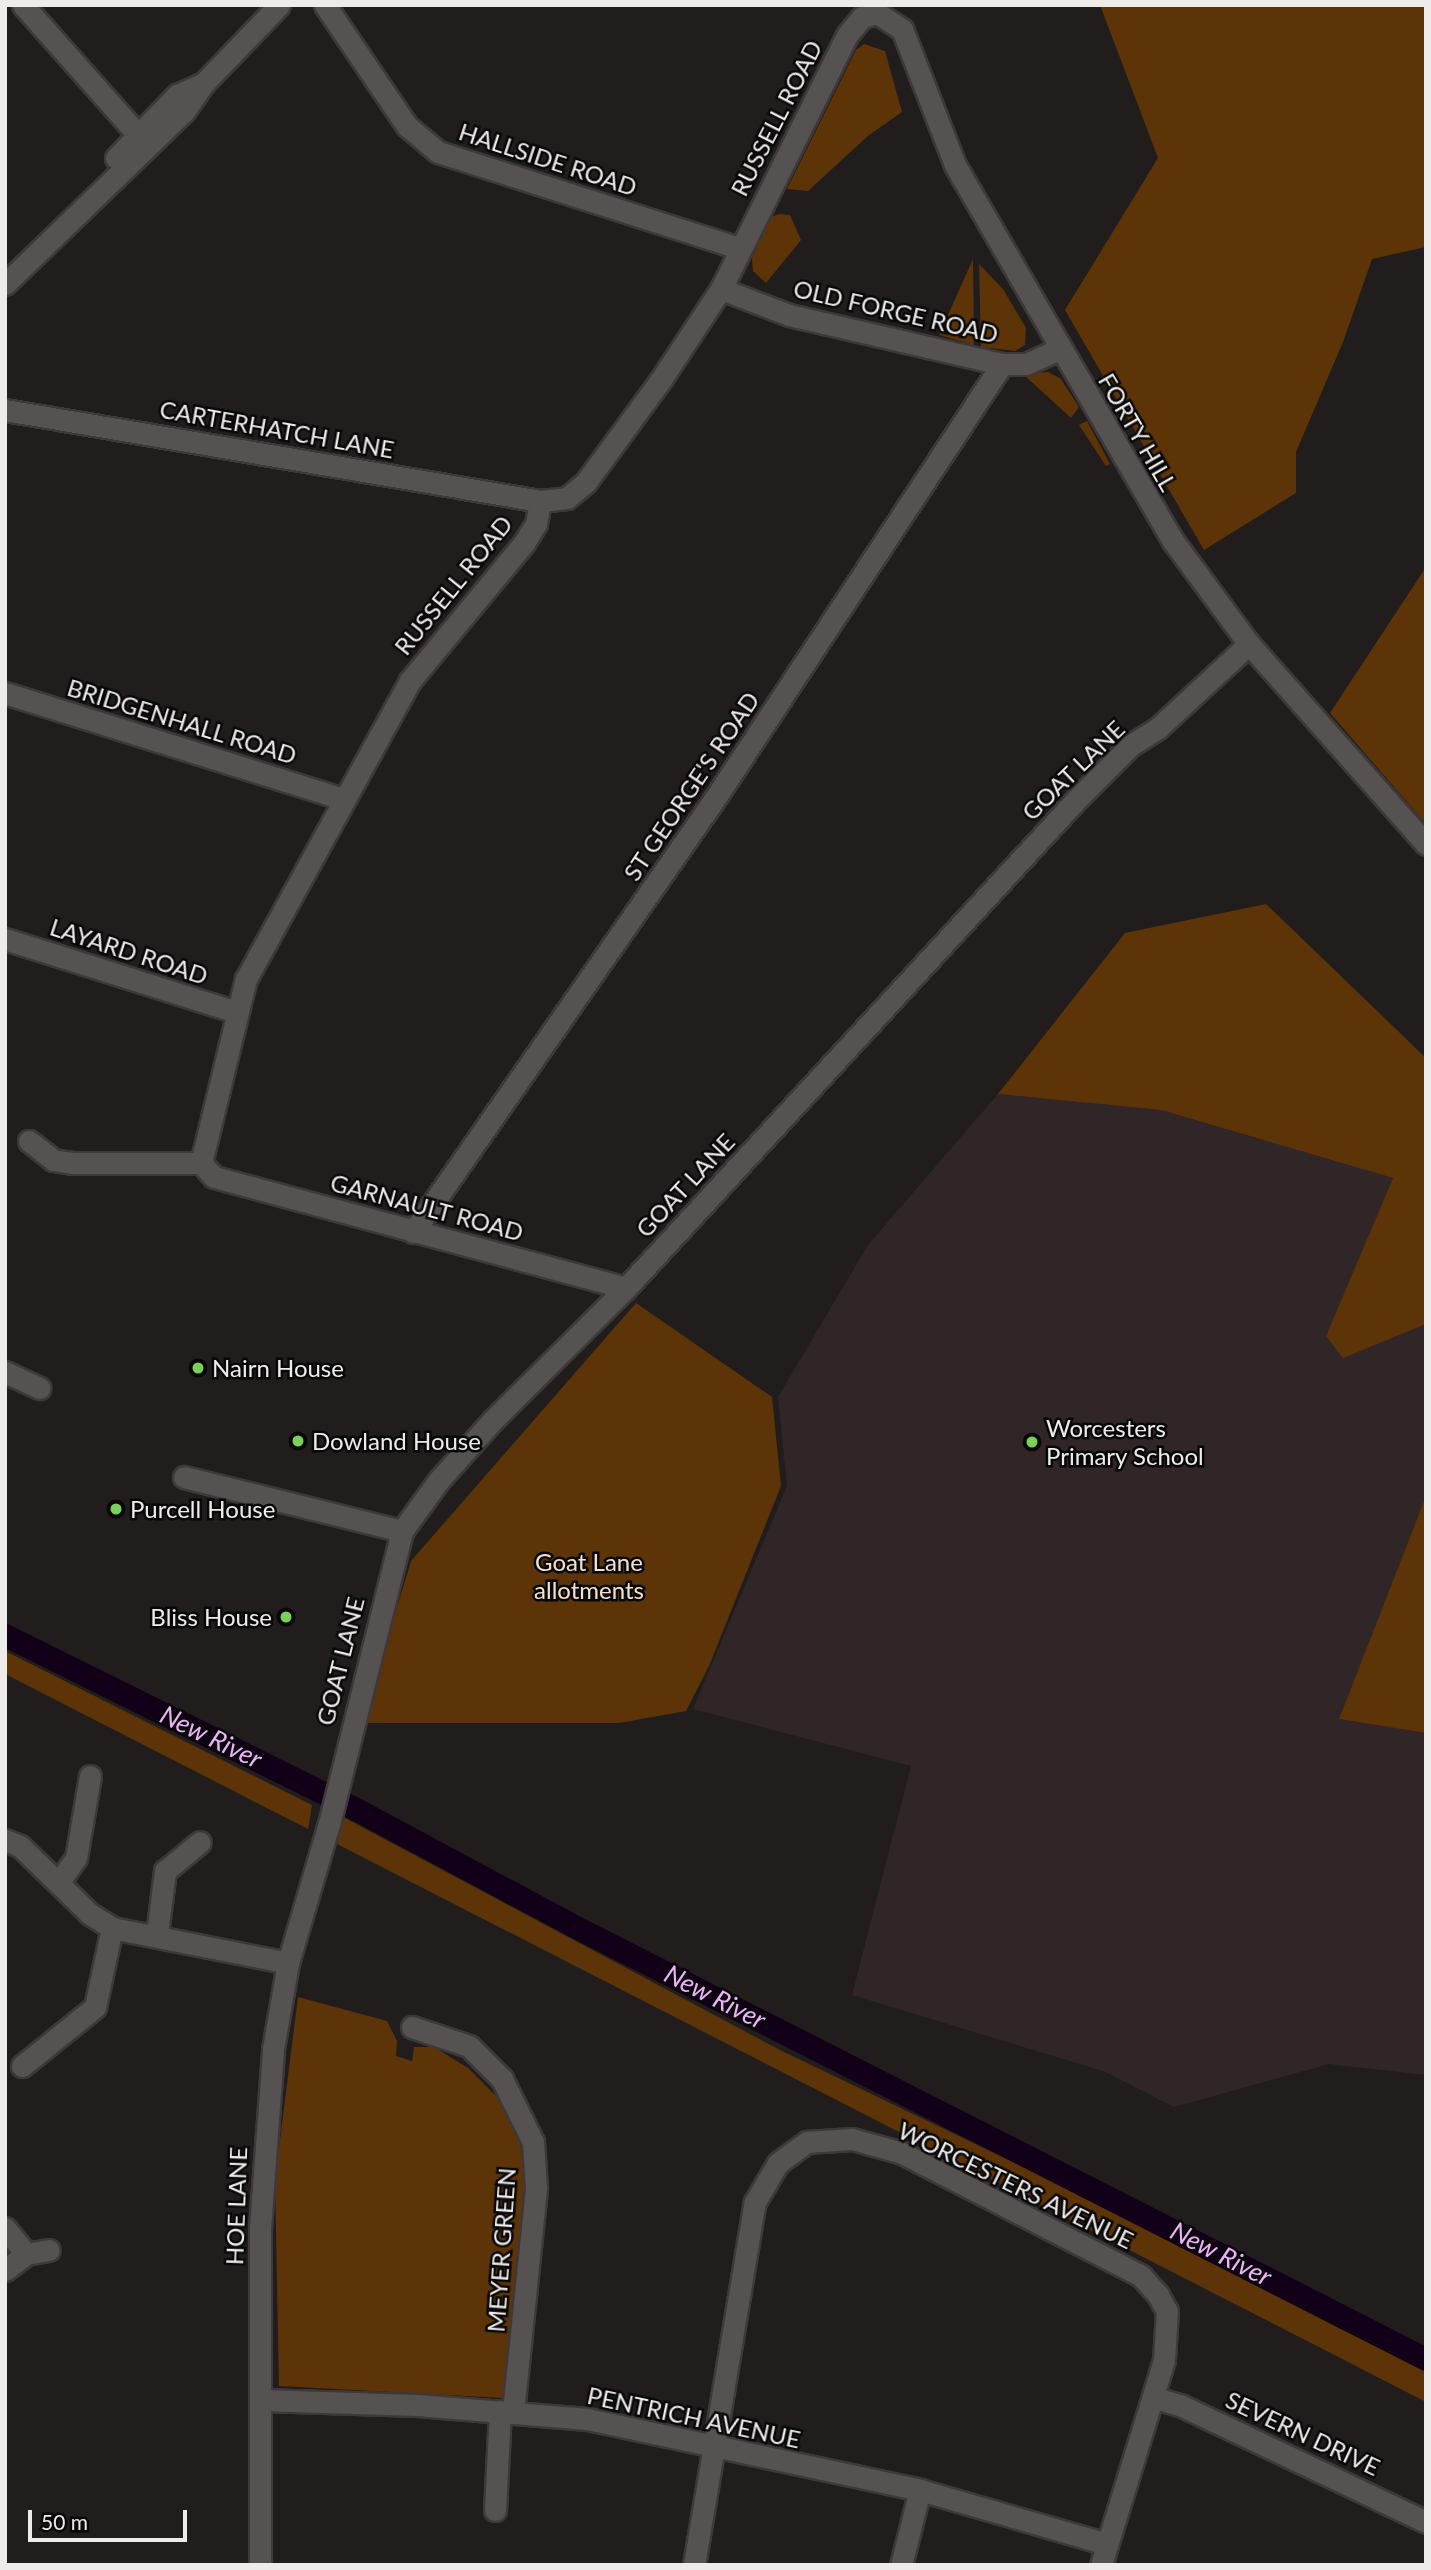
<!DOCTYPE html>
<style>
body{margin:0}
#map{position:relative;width:1431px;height:2570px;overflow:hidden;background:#211d1d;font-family:Lato,sans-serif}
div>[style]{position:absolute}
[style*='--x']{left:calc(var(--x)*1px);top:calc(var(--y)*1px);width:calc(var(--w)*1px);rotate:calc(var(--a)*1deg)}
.built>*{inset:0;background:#312627}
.green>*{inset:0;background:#5c3407}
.canal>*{height:23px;margin:-11.5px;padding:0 11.5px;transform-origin:11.5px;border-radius:11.5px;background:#120018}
.roads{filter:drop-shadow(2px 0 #3d393a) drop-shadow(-2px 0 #3d393a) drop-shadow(0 2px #3d393a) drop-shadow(0 -2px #3d393a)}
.street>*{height:21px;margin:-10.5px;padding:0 10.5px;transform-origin:10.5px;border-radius:10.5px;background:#575252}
.secondary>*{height:21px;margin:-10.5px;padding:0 10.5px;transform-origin:10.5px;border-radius:10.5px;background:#575252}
.dots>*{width:19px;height:19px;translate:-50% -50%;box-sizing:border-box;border:4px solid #090808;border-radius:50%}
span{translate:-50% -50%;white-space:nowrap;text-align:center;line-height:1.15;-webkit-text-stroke:5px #090808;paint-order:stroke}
.street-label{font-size:24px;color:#eeebeb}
.poi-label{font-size:24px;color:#eeebeb}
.left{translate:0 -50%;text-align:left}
.right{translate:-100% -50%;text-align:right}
.park-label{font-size:24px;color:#f4e0d1}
.water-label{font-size:26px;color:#eeb2fd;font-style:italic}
.frame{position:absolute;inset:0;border:7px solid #eeebeb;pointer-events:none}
.scale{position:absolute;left:28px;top:2510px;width:159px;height:32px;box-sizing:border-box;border:4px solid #eeebeb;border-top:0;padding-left:9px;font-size:21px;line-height:24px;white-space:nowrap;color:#eeebeb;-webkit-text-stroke:5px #090808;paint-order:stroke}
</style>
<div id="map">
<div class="built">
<i style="clip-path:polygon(998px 1094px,1161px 1110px,1393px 1178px,1326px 1336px,1343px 1357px,1426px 1324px,1426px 1496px,1339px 1719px,1426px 1733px,1426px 2075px,1329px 2064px,1174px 2107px,1103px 2071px,852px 1995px,911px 1766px,693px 1709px,787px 1486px,778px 1397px,868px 1245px)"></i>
</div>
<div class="green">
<i style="clip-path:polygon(1100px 5px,1426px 5px,1426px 247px,1372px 259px,1343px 342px,1296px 452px,1296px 493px,1204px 550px,1065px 310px,1158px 158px)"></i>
<i style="clip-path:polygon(864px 44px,885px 51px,902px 112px,869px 135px,808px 191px,787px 189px,856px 50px)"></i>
<i style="clip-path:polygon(780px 214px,790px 215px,801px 240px,766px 283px,753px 271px,752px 258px,770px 217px)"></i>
<i style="clip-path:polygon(973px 259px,974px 345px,939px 335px)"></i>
<i style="clip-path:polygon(979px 264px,1003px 289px,1026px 328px,1025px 345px,1015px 351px,981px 347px)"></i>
<i style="clip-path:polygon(1048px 372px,1061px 379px,1079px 407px,1071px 418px,1023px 374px)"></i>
<i style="clip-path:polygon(1087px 421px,1110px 464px,1106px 466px,1079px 425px)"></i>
<i style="clip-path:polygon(1426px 567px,1426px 824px,1330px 713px)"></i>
<i style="clip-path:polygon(1266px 904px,1426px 1058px,1426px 1324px,1343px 1358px,1326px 1336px,1393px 1178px,1161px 1110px,998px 1094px,1125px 933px)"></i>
<i style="clip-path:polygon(636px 1303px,772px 1397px,781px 1486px,709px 1666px,686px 1711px,619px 1723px,362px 1723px,411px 1561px)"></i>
<i style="clip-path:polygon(1426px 1496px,1426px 1733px,1339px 1719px)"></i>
<i style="clip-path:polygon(5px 1651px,312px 1805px,308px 1829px,5px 1674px)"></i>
<i style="clip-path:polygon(343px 1817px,780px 2050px,1075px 2192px,1426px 2370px,1426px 2402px,337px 1844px)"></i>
<i style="clip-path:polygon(298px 1997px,387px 2021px,397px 2041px,396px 2056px,412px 2061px,414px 2047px,434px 2047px,468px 2068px,500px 2100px,520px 2141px,527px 2195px,504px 2398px,279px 2386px,275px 2179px)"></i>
</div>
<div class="canal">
<i style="--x:5;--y:1635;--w:387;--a:26.4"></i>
<i style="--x:352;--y:1807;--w:247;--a:28.2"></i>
<i style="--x:570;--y:1924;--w:960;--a:26.94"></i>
</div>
<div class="roads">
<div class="street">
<i style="--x:23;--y:5;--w:174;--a:48.5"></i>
<i style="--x:325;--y:5;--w:146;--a:55.9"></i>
<i style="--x:407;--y:126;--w:40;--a:40"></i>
<i style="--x:438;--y:152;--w:316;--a:17.7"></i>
<i style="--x:877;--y:13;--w:30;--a:33"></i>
<i style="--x:902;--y:29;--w:146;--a:68.7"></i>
<i style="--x:955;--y:165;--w:435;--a:59.9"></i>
<i style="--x:1173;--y:541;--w:128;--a:53.6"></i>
<i style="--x:1249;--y:644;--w:267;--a:48.5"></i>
<i style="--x:721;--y:289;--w:73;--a:20.9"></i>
<i style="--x:789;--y:315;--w:219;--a:13"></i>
<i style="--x:1002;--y:364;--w:24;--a:0"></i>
<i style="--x:1026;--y:364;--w:37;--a:-24"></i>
<i style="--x:5;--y:410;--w:543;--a:9.65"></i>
<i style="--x:5;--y:693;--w:354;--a:17.4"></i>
<i style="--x:5;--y:939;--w:243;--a:17.5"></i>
<i style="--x:29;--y:1141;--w:31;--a:38"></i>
<i style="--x:53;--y:1160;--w:19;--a:9"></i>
<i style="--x:72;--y:1163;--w:129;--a:0"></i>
<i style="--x:413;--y:1232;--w:530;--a:-55.14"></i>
<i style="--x:716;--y:797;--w:519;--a:-56.55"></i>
<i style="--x:626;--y:1288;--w:427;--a:-164.9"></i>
<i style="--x:214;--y:1177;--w:19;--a:-133"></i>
<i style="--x:201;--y:1163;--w:189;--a:-76.3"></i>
<i style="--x:246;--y:979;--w:339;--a:-61.2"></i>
<i style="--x:409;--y:682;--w:180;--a:-50.4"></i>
<i style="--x:524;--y:543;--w:22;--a:-58"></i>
<i style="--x:536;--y:524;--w:23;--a:-80"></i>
<i style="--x:540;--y:501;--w:27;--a:-6"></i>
<i style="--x:567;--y:498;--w:25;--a:-40"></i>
<i style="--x:586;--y:482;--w:125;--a:-53.8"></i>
<i style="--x:660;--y:381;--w:110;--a:-56.5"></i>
<i style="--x:721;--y:289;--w:284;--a:-63.6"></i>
<i style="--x:847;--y:35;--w:23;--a:-50"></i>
<i style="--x:862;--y:17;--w:16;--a:-15"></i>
<i style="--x:5;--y:1372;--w:38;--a:25"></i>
<i style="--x:184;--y:1477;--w:225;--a:13.9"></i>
<i style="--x:5;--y:1840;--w:16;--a:22"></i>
<i style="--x:20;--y:1846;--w:98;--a:44.2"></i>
<i style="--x:90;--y:1914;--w:26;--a:32"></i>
<i style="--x:112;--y:1928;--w:179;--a:11.2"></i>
<i style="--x:59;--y:1882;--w:29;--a:-55"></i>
<i style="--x:76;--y:1858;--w:83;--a:-80.3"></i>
<i style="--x:157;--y:1934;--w:64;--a:-82.8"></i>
<i style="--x:165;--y:1871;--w:45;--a:-39.6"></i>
<i style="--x:412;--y:2027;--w:60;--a:18.4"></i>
<i style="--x:469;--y:2046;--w:47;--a:45"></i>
<i style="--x:502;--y:2079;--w:70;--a:63.8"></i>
<i style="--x:533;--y:2142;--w:47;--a:86.3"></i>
<i style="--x:536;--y:2189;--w:225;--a:95.9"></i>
<i style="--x:22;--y:2066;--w:94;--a:-38.9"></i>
<i style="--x:95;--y:2007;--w:81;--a:-77.9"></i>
<i style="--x:5;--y:2228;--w:33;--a:51"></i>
<i style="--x:5;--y:2270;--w:26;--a:-37"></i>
<i style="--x:26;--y:2254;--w:23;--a:-10"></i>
<i style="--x:1155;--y:2398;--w:26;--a:16"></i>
<i style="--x:1180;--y:2405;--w:272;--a:25.4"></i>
<i style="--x:261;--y:2400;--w:156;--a:1.8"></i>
<i style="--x:417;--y:2405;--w:171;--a:4.7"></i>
<i style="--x:587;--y:2419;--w:340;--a:12"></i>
<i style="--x:920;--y:2490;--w:195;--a:16.1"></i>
<i style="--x:495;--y:2510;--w:99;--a:-87.1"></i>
<i style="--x:260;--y:2565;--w:337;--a:-90"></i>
<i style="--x:260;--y:2228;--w:179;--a:-85.8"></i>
<i style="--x:273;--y:2049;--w:87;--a:-80.1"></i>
<i style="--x:288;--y:1963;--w:145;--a:-73.6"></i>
<i style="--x:329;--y:1824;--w:302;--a:-76"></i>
<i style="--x:402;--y:1531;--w:63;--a:-54"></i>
<i style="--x:439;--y:1480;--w:81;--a:-48"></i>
<i style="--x:493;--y:1420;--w:187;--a:-44.8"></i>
<i style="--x:626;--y:1288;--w:662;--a:-47.32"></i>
<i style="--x:1075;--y:801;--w:79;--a:-45"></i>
<i style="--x:1131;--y:745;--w:32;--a:-32"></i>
<i style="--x:1158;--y:728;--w:124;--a:-42.7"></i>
<i style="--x:694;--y:2565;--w:368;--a:-80.5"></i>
<i style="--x:755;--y:2202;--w:45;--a:-59.5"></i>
<i style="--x:778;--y:2163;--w:36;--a:-36"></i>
<i style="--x:807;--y:2142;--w:45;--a:-3.8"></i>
<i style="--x:852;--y:2139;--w:52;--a:15.6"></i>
<i style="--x:902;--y:2153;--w:269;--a:27.2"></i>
<i style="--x:1141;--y:2276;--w:25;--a:48"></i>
<i style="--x:1158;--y:2295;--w:18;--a:61"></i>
<i style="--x:1167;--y:2311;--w:49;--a:93.5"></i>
<i style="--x:1164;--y:2360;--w:214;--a:107.1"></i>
<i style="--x:901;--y:2565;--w:77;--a:-75.8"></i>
</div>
<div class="secondary">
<i style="--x:116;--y:158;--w:88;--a:-45.9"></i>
<i style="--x:177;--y:95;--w:27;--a:-24"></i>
<i style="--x:5;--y:284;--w:250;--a:-44"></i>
<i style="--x:185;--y:110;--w:33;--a:-55"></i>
<i style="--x:204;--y:83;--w:108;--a:-46.1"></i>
</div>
</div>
<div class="dots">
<i style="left:198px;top:1368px;background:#7ad157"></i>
<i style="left:298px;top:1441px;background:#7ad157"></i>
<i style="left:1032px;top:1442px;background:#7ad157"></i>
<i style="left:116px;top:1509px;background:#7ad157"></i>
<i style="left:286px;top:1617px;background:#7ad157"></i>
</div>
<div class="street-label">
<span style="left:776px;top:118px;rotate:-63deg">RUSSELL ROAD</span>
<span style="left:548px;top:159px;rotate:18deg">HALLSIDE ROAD</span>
<span style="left:896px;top:311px;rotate:13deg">OLD FORGE ROAD</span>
<span style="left:277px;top:429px;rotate:10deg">CARTERHATCH LANE</span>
<span style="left:1138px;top:432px;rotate:60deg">FORTY HILL</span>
<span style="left:453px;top:585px;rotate:-51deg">RUSSELL ROAD</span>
<span style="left:182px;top:721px;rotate:17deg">BRIDGENHALL ROAD</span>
<span style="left:1073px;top:770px;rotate:-44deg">GOAT LANE</span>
<span style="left:691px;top:786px;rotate:-56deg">ST GEORGE'S ROAD</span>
<span style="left:129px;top:951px;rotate:18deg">LAYARD ROAD</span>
<span style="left:685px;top:1185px;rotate:-47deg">GOAT LANE</span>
<span style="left:427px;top:1207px;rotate:15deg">GARNAULT ROAD</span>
<span style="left:340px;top:1661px;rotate:-76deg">GOAT LANE</span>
<span style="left:1016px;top:2185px;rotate:26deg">WORCESTERS AVENUE</span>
<span style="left:236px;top:2206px;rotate:-88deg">HOE LANE</span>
<span style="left:501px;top:2250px;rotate:-86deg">MEYER GREEN</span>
<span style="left:694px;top:2417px;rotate:12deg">PENTRICH AVENUE</span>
<span style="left:1303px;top:2433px;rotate:25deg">SEVERN DRIVE</span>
</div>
<div class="poi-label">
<span class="left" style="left:212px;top:1368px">Nairn House</span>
<span class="left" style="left:1046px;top:1442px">Worcesters<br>Primary School</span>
<span class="left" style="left:312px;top:1441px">Dowland House</span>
<span class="left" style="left:130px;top:1509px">Purcell House</span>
<span class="right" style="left:272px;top:1617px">Bliss House</span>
</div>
<div class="park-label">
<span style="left:589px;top:1576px">Goat Lane<br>allotments</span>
</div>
<div class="water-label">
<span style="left:211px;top:1737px;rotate:26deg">New River</span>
<span style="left:715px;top:1997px;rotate:27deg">New River</span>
<span style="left:1221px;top:2254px;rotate:27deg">New River</span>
</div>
<div class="frame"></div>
<div class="scale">50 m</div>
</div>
